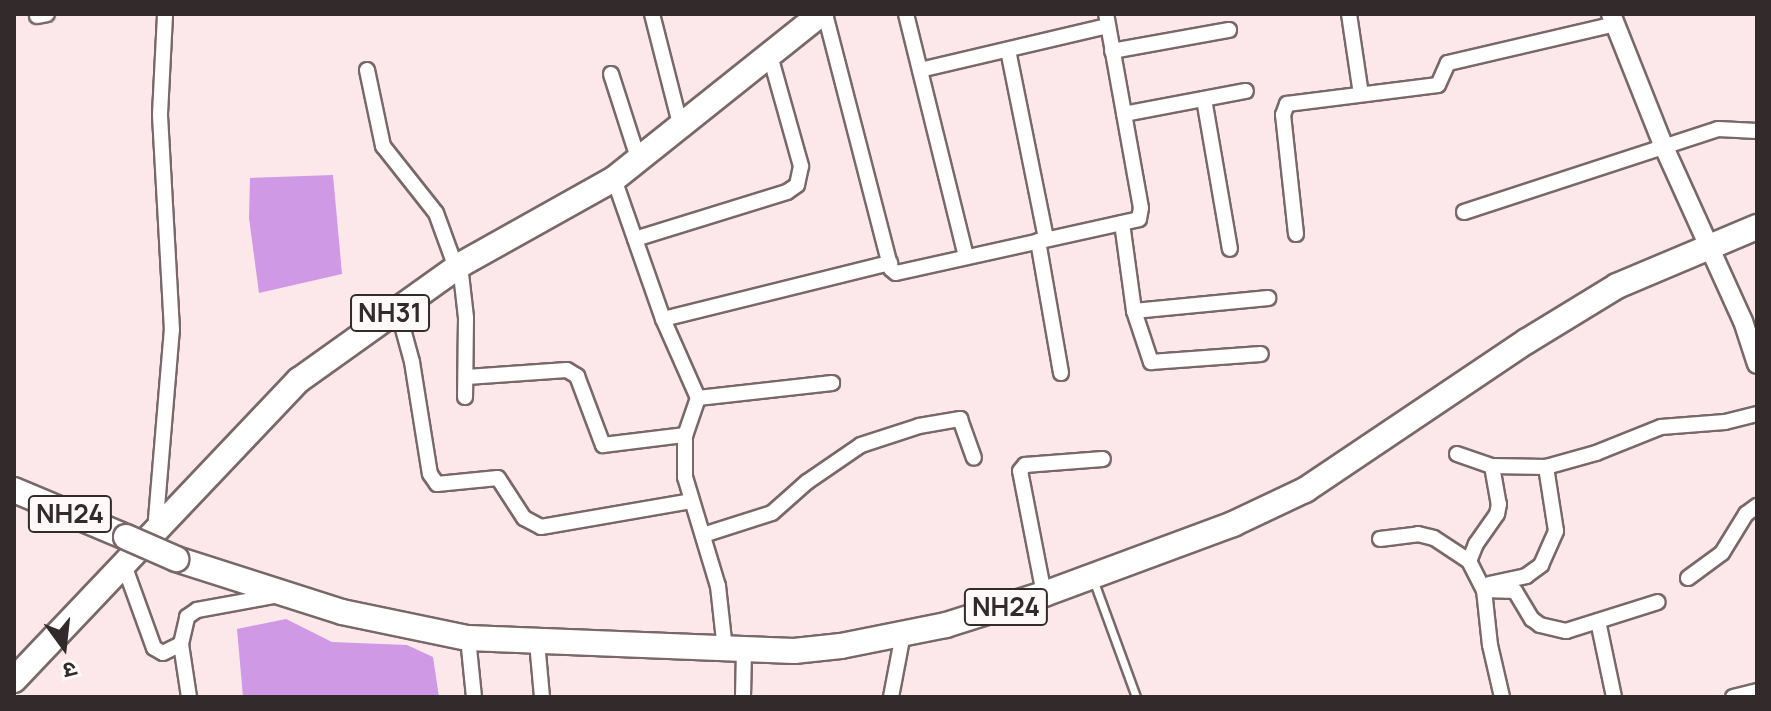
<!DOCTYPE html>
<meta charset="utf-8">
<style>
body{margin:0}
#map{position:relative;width:1771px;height:711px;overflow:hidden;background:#fce8ea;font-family:Manrope,"Noto Sans Devanagari",sans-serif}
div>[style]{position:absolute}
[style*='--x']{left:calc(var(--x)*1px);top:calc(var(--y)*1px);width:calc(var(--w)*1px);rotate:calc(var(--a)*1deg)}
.water>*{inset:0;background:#cf99e6}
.roads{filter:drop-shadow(2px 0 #79686a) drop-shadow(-2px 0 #79686a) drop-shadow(0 2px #79686a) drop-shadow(0 -2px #79686a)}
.service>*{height:7px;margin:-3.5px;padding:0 3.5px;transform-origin:3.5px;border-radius:3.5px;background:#fff}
.minor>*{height:14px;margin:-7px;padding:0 7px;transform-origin:7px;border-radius:7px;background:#fff}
.tertiary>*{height:18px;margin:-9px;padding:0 9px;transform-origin:9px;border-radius:9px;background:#fff}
.trunk>*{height:24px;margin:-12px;padding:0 12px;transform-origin:12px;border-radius:12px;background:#fff}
.bridges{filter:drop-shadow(2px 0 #79686a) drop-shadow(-2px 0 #79686a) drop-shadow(0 2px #79686a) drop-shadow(0 -2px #79686a)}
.trunk-bridge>*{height:24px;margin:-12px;padding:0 12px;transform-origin:12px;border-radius:12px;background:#fff}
span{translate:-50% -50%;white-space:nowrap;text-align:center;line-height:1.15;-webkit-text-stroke:8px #fefafa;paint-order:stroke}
.shield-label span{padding:2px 6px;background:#fefafa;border:2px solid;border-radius:6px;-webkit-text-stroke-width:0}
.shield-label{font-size:26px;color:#322a2b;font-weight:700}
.frame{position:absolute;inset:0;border:16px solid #322a2b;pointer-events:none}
.north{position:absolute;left:24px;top:607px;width:80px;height:80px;-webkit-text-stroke:6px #fefafa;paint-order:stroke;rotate:165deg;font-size:22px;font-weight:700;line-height:32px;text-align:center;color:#322a2b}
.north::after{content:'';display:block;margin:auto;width:28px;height:36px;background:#322a2b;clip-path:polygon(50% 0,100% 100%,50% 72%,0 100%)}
</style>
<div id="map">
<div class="water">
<i style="clip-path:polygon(333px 175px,342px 274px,259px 293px,249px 218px,250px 178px)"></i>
<i style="clip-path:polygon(286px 619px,332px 642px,407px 645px,433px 657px,439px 697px,243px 697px,237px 629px)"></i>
</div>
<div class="roads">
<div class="service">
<i style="--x:1094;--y:582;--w:122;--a:69.9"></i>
</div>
<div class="minor">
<i style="--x:652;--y:14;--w:118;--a:75.7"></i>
<i style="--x:825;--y:14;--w:263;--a:75.5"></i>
<i style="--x:891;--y:269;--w:6;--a:39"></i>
<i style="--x:896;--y:273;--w:249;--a:-12.5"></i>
<i style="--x:1139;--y:219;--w:11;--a:-80"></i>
<i style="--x:1141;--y:208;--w:197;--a:-100.2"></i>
<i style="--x:906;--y:14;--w:249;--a:76.1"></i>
<i style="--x:1349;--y:14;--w:81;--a:81.5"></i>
<i style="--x:37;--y:16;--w:10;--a:-11"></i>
<i style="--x:1008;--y:50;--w:193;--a:78.6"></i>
<i style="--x:1112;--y:51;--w:119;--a:-10.2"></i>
<i style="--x:367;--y:70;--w:78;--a:78.1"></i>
<i style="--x:383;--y:146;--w:85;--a:51.7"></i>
<i style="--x:436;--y:213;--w:59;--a:70"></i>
<i style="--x:920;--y:70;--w:193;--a:-13.2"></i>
<i style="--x:611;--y:74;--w:91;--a:72.2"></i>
<i style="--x:1204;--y:99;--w:152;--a:80.2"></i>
<i style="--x:1124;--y:114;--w:124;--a:-10.7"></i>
<i style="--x:614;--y:179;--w:148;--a:70.7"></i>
<i style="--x:663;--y:319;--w:86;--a:66.1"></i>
<i style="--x:698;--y:398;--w:39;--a:109"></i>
<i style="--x:685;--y:435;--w:42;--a:90"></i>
<i style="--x:685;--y:477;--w:114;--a:73.2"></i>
<i style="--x:718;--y:586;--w:63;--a:83.7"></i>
<i style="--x:1464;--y:212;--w:267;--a:-18.1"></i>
<i style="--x:1718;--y:129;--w:39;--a:3"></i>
<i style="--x:1122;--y:223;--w:89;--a:82.2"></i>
<i style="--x:1134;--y:311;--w:135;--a:-5.5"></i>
<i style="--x:1296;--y:234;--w:120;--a:-96.2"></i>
<i style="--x:1283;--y:115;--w:12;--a:-70"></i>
<i style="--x:1287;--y:104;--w:152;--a:-7.2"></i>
<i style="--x:1438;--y:85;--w:24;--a:-66"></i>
<i style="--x:1448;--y:63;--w:171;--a:-13.1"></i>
<i style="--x:635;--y:239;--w:159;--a:-17.2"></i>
<i style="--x:787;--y:192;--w:12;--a:-35"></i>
<i style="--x:797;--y:185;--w:19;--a:-78"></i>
<i style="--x:801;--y:166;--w:114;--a:-105.7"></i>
<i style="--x:1038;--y:241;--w:134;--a:80.1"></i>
<i style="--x:460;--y:265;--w:53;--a:83.5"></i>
<i style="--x:466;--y:318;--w:79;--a:90.7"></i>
<i style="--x:397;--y:307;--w:57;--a:74.7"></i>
<i style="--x:412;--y:362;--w:113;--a:80.9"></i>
<i style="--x:430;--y:474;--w:12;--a:55"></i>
<i style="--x:437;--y:484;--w:61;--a:-5.6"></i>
<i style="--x:498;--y:478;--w:48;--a:57"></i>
<i style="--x:524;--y:518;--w:19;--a:28"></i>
<i style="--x:541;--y:527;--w:152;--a:-9.8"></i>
<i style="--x:1134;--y:311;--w:54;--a:71.6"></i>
<i style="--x:1151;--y:362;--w:110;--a:-4.2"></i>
<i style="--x:663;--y:319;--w:234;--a:-13.9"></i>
<i style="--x:467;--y:377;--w:100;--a:-4"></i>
<i style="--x:567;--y:370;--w:12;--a:31"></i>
<i style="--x:577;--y:376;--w:74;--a:69.4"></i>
<i style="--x:603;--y:445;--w:83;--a:-7"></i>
<i style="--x:698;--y:398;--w:135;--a:-6.4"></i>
<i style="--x:1457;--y:454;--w:37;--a:19"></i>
<i style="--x:1492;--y:466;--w:54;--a:1.1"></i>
<i style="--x:1546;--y:467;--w:52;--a:-15.6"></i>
<i style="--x:1596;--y:453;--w:70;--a:-21.8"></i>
<i style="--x:1661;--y:427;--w:64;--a:-4.5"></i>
<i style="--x:1725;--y:422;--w:33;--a:-14"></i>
<i style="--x:1492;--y:466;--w:39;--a:80"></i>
<i style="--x:1499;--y:504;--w:10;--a:101"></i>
<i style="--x:1497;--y:514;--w:37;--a:125"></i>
<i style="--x:1476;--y:544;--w:18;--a:112"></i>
<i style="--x:1469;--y:561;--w:33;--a:63"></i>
<i style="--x:1484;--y:590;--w:55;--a:83.8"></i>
<i style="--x:1490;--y:645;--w:53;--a:77"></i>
<i style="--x:155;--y:531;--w:202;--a:-85.2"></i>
<i style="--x:172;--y:330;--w:216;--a:-93.2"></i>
<i style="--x:160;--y:114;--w:100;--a:-87.1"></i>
<i style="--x:703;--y:535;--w:72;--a:-17.7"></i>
<i style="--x:772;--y:513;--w:47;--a:-41.5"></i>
<i style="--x:807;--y:482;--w:65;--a:-34.4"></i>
<i style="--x:861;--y:445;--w:61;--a:-18.1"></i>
<i style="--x:919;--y:426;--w:42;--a:-9.7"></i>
<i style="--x:960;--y:419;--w:41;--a:70.3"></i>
<i style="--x:1380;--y:539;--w:38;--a:-7"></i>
<i style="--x:1418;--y:534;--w:16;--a:14"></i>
<i style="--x:1434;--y:538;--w:42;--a:33.3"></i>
<i style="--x:124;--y:565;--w:88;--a:70.1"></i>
<i style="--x:154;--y:648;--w:10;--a:29"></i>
<i style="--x:163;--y:653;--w:20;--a:-27"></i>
<i style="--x:1688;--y:578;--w:42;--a:-36.3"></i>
<i style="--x:1722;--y:553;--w:46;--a:-58.4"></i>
<i style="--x:1746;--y:514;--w:14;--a:-36"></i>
<i style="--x:1489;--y:584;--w:38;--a:-12"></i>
<i style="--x:1526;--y:576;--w:19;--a:-36"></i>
<i style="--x:1541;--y:565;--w:37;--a:-66"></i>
<i style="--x:1556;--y:531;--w:65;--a:-98.9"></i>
<i style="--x:1484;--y:590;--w:31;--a:2"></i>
<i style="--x:1515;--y:591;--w:33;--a:59"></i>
<i style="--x:1532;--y:619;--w:10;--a:37"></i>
<i style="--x:1540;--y:625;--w:27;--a:13"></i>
<i style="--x:1566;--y:631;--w:96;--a:-17.5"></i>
<i style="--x:1044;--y:594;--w:125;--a:-101"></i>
<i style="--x:1020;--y:471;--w:8;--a:-50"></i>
<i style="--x:1025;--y:465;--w:78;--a:-4.4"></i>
<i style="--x:1598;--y:621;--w:78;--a:78.1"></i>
<i style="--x:468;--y:638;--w:59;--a:84.2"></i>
<i style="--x:537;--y:642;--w:55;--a:84.8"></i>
<i style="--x:189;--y:697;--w:54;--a:-98.6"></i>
<i style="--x:181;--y:644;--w:28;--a:-77"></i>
<i style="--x:187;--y:617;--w:12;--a:-35"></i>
<i style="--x:197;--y:610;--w:83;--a:-10.4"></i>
<i style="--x:743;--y:697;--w:47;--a:-88.8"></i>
<i style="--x:891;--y:697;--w:64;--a:-79.2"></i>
<i style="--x:1733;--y:697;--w:25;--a:-14"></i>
</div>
<div class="tertiary">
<i style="--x:1611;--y:14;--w:141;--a:68.3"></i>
<i style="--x:1663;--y:145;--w:193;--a:65.6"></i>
<i style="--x:1743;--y:321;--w:45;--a:72"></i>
</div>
<div class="trunk">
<i style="--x:14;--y:490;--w:121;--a:22.8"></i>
<i style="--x:176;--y:559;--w:174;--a:17.7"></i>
<i style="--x:342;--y:612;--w:129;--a:11.7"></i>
<i style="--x:468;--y:638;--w:326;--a:2.3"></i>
<i style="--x:794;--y:651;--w:47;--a:-6.1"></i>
<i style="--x:841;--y:646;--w:107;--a:-11.3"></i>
<i style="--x:946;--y:625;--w:103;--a:-17.6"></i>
<i style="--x:1044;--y:594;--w:202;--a:-20.3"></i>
<i style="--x:1233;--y:524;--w:80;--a:-25.3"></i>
<i style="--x:1305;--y:490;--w:267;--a:-33.9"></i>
<i style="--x:1527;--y:341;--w:105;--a:-31.4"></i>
<i style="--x:1617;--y:286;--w:152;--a:-22.9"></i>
<i style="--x:14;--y:680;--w:414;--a:-46.5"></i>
<i style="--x:299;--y:380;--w:198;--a:-35.5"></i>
<i style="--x:460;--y:265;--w:176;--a:-29.2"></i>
<i style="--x:614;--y:179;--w:265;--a:-38.6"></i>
</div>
</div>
<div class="bridges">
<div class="trunk-bridge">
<i style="--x:126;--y:537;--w:55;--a:23.7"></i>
</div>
</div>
<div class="shield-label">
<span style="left:390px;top:313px">NH31</span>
<span style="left:70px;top:514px">NH24</span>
<span style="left:1006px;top:607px">NH24</span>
</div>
<div class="frame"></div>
<div class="north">उ</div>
</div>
